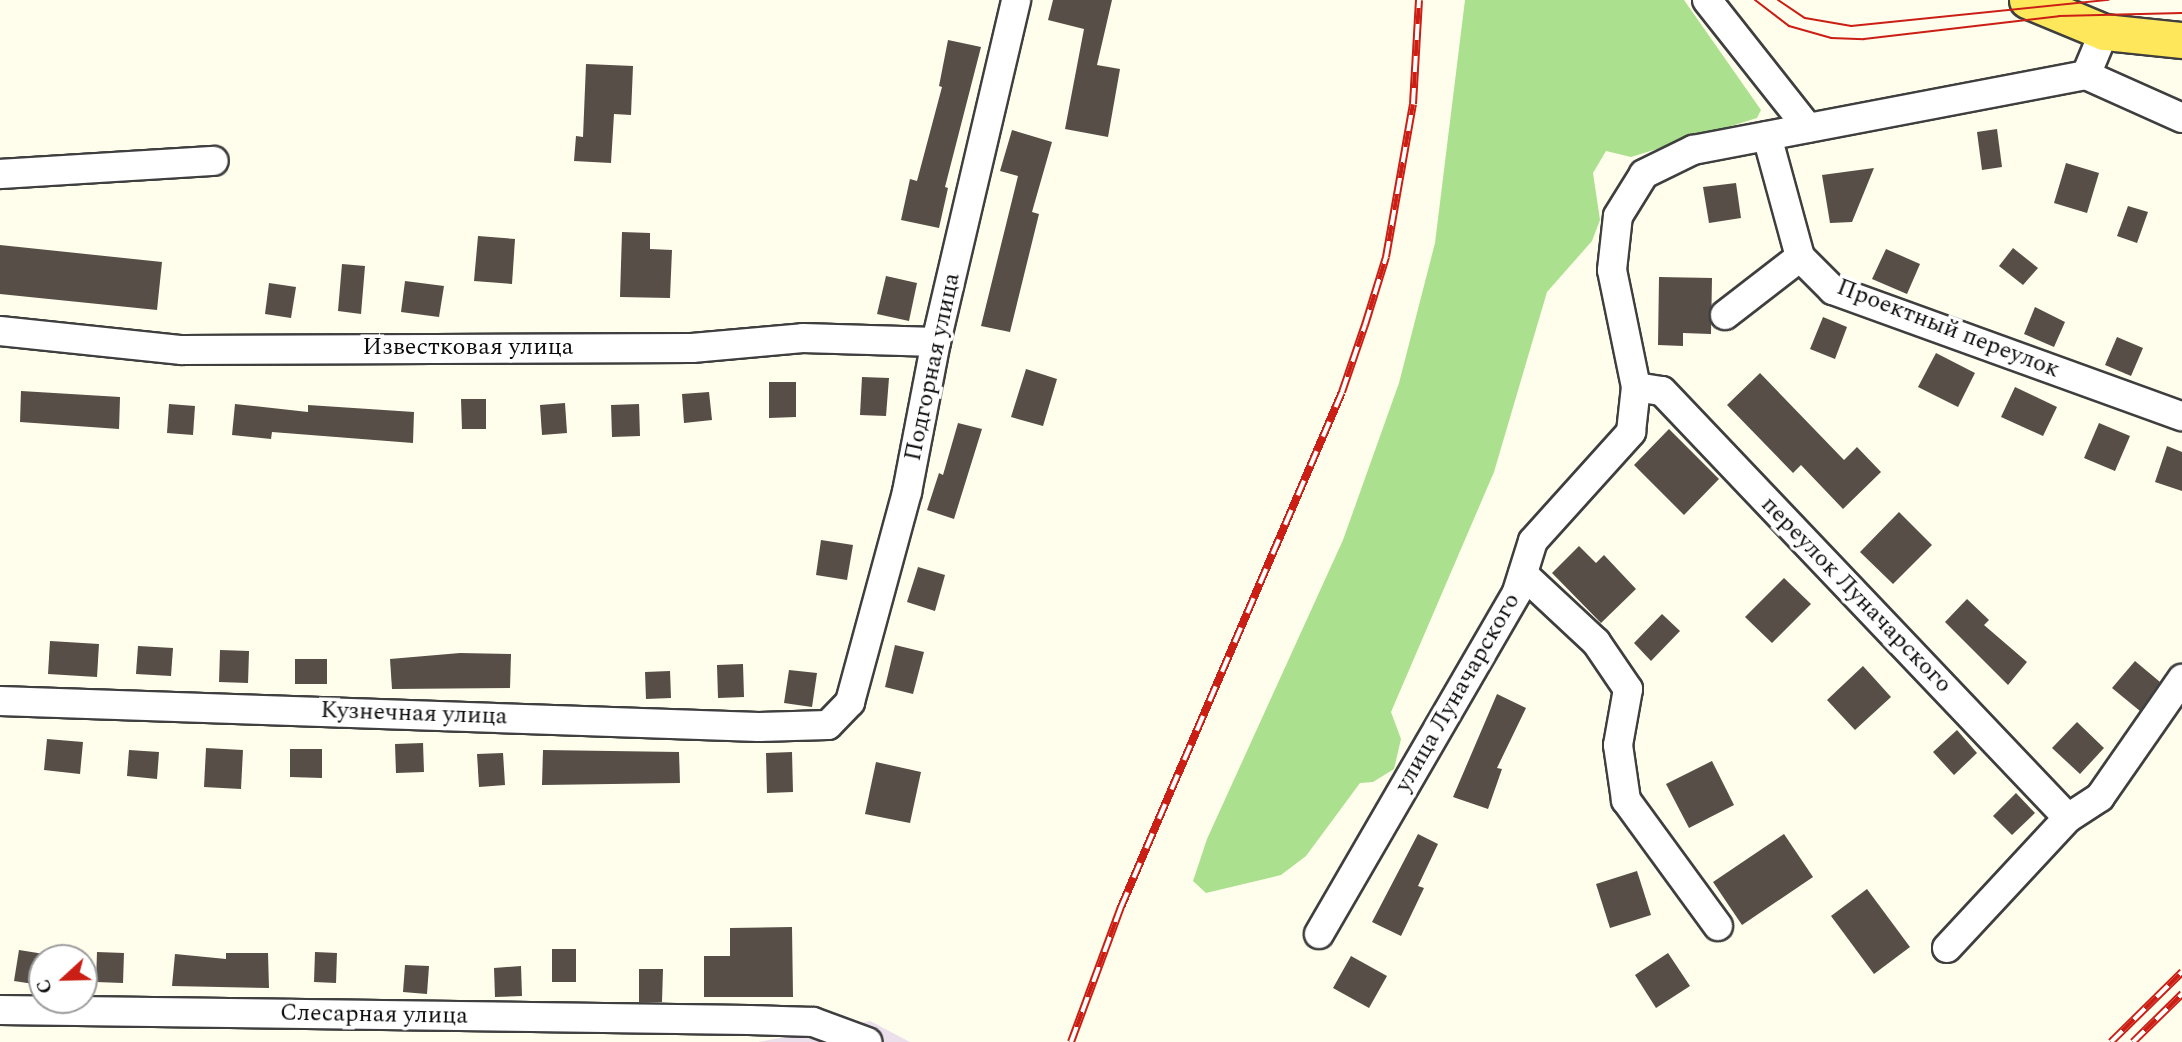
<!DOCTYPE html>
<meta charset="utf-8">
<style>
body{margin:0}
#map{position:relative;width:2182px;height:1042px;overflow:hidden;background:#fffdeb;font-family:Spectral,serif}
div>[style]{position:absolute}
[style*='--x']{left:calc(var(--x)*1px);top:calc(var(--y)*1px);width:calc(var(--w)*1px);rotate:calc(var(--a)*1deg)}
.industrial>*{inset:0;background:#ecdfec}
.forest>*{inset:0;background:#abe08e}
.building>*{inset:0;background:#564e47}
.roads{filter:drop-shadow(2px 0 #3f3f3f) drop-shadow(-2px 0 #3f3f3f) drop-shadow(0 2px #3f3f3f) drop-shadow(0 -2px #3f3f3f)}
.minor>*{height:28px;margin:-14px;padding:0 14px;transform-origin:14px;border-radius:14px;background:#fff}
.major>*{height:35px;margin:-17.5px;padding:0 17.5px;transform-origin:17.5px;border-radius:17.5px;background:#ffe75b}
.tram>*{height:2px;margin:-1px;padding:0 1px;transform-origin:1px;border-radius:1px;background:#cb1e15}
.rail>*{height:8px;margin-top:-4px;transform-origin:0;background:repeating-linear-gradient(90deg,#fff 0 16px,#cb1e15 0 32px);box-sizing:border-box;border-block:2px solid #cb1e15}
span{translate:-50% -50%;white-space:nowrap;text-align:center;line-height:1.15;-webkit-text-stroke:7px #fff;paint-order:stroke}
.street-label{font-size:24px;color:#0c0c0c}
.north{position:absolute;left:28px;top:944px;width:70px;height:70px;box-sizing:border-box;background:#fff;border:2px solid #9e9e9e;border-radius:50%;rotate:248deg;font-size:19px;font-weight:700;line-height:28px;text-align:center;color:#0c0c0c}
.north::after{content:'';display:block;margin:auto;width:24px;height:32px;background:#cb1e15;clip-path:polygon(50% 0,100% 100%,50% 72%,0 100%)}
</style>
<div id="map">
<div class="industrial">
<i style="clip-path:polygon(870px 1021px,910px 1042px,758px 1042px)"></i>
</div>
<div class="forest">
<i style="clip-path:polygon(1465px 0,1684px 0,1761px 110px,1757px 118px,1631px 157px,1606px 151px,1593px 173px,1600px 220px,1592px 241px,1547px 292px,1494px 472px,1391px 712px,1401px 739px,1394px 769px,1373px 782px,1360px 783px,1306px 856px,1281px 875px,1206px 893px,1193px 881px,1207px 839px,1343px 540px,1399px 383px,1435px 243px)"></i>
</div>
<div class="building">
<i style="clip-path:polygon(1053px 0,1112px 0,1097px 65px,1120px 69px,1108px 137px,1065px 129px,1084px 29px,1048px 20px)"></i>
<i style="clip-path:polygon(948px 40px,981px 47px,945px 187px,948px 188px,939px 228px,901px 220px,910px 179px,917px 181px,942px 87px,939px 86px)"></i>
<i style="clip-path:polygon(586px 64px,633px 66px,631px 115px,614px 114px,611px 163px,574px 161px,576px 136px,583px 137px)"></i>
<i style="clip-path:polygon(1997px 129px,2002px 167px,1982px 170px,1977px 132px)"></i>
<i style="clip-path:polygon(1012px 130px,1052px 142px,1032px 212px,1039px 214px,1010px 332px,981px 326px,1018px 176px,1000px 171px)"></i>
<i style="clip-path:polygon(2066px 163px,2099px 173px,2087px 213px,2054px 203px)"></i>
<i style="clip-path:polygon(1874px 168px,1852px 222px,1830px 223px,1822px 175px)"></i>
<i style="clip-path:polygon(1736px 183px,1741px 218px,1709px 223px,1703px 187px)"></i>
<i style="clip-path:polygon(2128px 206px,2148px 212px,2137px 243px,2117px 236px)"></i>
<i style="clip-path:polygon(622px 232px,650px 233px,650px 249px,672px 250px,670px 298px,620px 297px)"></i>
<i style="clip-path:polygon(478px 236px,515px 239px,512px 284px,474px 281px)"></i>
<i style="clip-path:polygon(0 245px,162px 262px,157px 310px,0 294px)"></i>
<i style="clip-path:polygon(2013px 248px,2038px 268px,2023px 285px,1999px 266px)"></i>
<i style="clip-path:polygon(1886px 249px,1920px 264px,1907px 294px,1872px 279px)"></i>
<i style="clip-path:polygon(342px 264px,365px 266px,361px 314px,338px 311px)"></i>
<i style="clip-path:polygon(886px 276px,917px 283px,909px 321px,877px 314px)"></i>
<i style="clip-path:polygon(1659px 277px,1712px 278px,1711px 334px,1683px 333px,1683px 346px,1658px 345px)"></i>
<i style="clip-path:polygon(405px 281px,444px 286px,439px 317px,401px 312px)"></i>
<i style="clip-path:polygon(269px 283px,296px 287px,291px 318px,265px 314px)"></i>
<i style="clip-path:polygon(2035px 307px,2065px 322px,2054px 347px,2024px 334px)"></i>
<i style="clip-path:polygon(1823px 317px,1847px 327px,1835px 359px,1810px 349px)"></i>
<i style="clip-path:polygon(2117px 337px,2143px 348px,2131px 376px,2105px 365px)"></i>
<i style="clip-path:polygon(1936px 353px,1975px 373px,1958px 407px,1918px 387px)"></i>
<i style="clip-path:polygon(1026px 369px,1057px 379px,1043px 426px,1011px 417px)"></i>
<i style="clip-path:polygon(1760px 373px,1844px 460px,1857px 447px,1881px 472px,1843px 509px,1801px 465px,1793px 473px,1727px 405px)"></i>
<i style="clip-path:polygon(862px 377px,889px 378px,886px 416px,860px 415px)"></i>
<i style="clip-path:polygon(769px 382px,796px 382px,796px 417px,769px 418px)"></i>
<i style="clip-path:polygon(2015px 387px,2057px 407px,2043px 436px,2001px 417px)"></i>
<i style="clip-path:polygon(21px 391px,120px 397px,119px 429px,20px 422px)"></i>
<i style="clip-path:polygon(709px 392px,712px 420px,684px 423px,682px 394px)"></i>
<i style="clip-path:polygon(461px 399px,486px 399px,486px 429px,462px 429px)"></i>
<i style="clip-path:polygon(565px 403px,567px 433px,542px 435px,540px 405px)"></i>
<i style="clip-path:polygon(169px 404px,195px 406px,193px 435px,167px 433px)"></i>
<i style="clip-path:polygon(235px 404px,308px 412px,308px 405px,414px 412px,413px 443px,272px 432px,271px 439px,232px 435px)"></i>
<i style="clip-path:polygon(639px 404px,640px 436px,612px 437px,611px 405px)"></i>
<i style="clip-path:polygon(958px 423px,982px 429px,954px 519px,927px 510px,939px 473px,943px 475px)"></i>
<i style="clip-path:polygon(2099px 423px,2130px 436px,2115px 471px,2084px 458px)"></i>
<i style="clip-path:polygon(1669px 429px,1719px 479px,1684px 515px,1634px 465px)"></i>
<i style="clip-path:polygon(2167px 446px,2182px 452px,2182px 491px,2155px 482px)"></i>
<i style="clip-path:polygon(1899px 512px,1932px 545px,1893px 584px,1860px 552px)"></i>
<i style="clip-path:polygon(821px 540px,853px 545px,847px 580px,816px 575px)"></i>
<i style="clip-path:polygon(1579px 546px,1596px 563px,1604px 555px,1636px 589px,1601px 623px,1552px 573px)"></i>
<i style="clip-path:polygon(918px 567px,945px 575px,935px 611px,907px 602px)"></i>
<i style="clip-path:polygon(1784px 578px,1811px 604px,1772px 643px,1745px 617px)"></i>
<i style="clip-path:polygon(1967px 599px,1989px 620px,1984px 625px,2027px 662px,2008px 685px,1945px 622px)"></i>
<i style="clip-path:polygon(1662px 614px,1680px 631px,1651px 661px,1634px 643px)"></i>
<i style="clip-path:polygon(50px 641px,99px 644px,97px 677px,48px 674px)"></i>
<i style="clip-path:polygon(895px 645px,924px 652px,913px 694px,885px 687px)"></i>
<i style="clip-path:polygon(138px 646px,173px 648px,171px 676px,136px 674px)"></i>
<i style="clip-path:polygon(220px 650px,249px 651px,248px 683px,219px 682px)"></i>
<i style="clip-path:polygon(460px 653px,511px 654px,510px 688px,392px 689px,390px 659px)"></i>
<i style="clip-path:polygon(295px 659px,327px 659px,327px 684px,295px 684px)"></i>
<i style="clip-path:polygon(2135px 661px,2160px 682px,2140px 711px,2112px 688px)"></i>
<i style="clip-path:polygon(743px 664px,744px 697px,718px 698px,717px 665px)"></i>
<i style="clip-path:polygon(1863px 666px,1891px 697px,1855px 730px,1827px 700px)"></i>
<i style="clip-path:polygon(789px 670px,817px 673px,812px 707px,784px 703px)"></i>
<i style="clip-path:polygon(670px 671px,671px 698px,646px 699px,645px 672px)"></i>
<i style="clip-path:polygon(1497px 694px,1526px 708px,1497px 768px,1502px 769px,1488px 809px,1453px 797px)"></i>
<i style="clip-path:polygon(2077px 722px,2104px 748px,2080px 774px,2052px 748px)"></i>
<i style="clip-path:polygon(1957px 730px,1977px 753px,1954px 775px,1933px 752px)"></i>
<i style="clip-path:polygon(47px 739px,83px 742px,80px 774px,44px 770px)"></i>
<i style="clip-path:polygon(423px 743px,424px 772px,396px 773px,395px 744px)"></i>
<i style="clip-path:polygon(206px 748px,243px 750px,241px 789px,204px 787px)"></i>
<i style="clip-path:polygon(290px 749px,322px 749px,322px 778px,290px 777px)"></i>
<i style="clip-path:polygon(129px 750px,159px 752px,157px 779px,127px 776px)"></i>
<i style="clip-path:polygon(543px 750px,679px 752px,680px 783px,542px 785px)"></i>
<i style="clip-path:polygon(792px 752px,793px 792px,767px 793px,766px 753px)"></i>
<i style="clip-path:polygon(503px 753px,505px 785px,479px 787px,477px 754px)"></i>
<i style="clip-path:polygon(1712px 761px,1734px 805px,1689px 828px,1666px 784px)"></i>
<i style="clip-path:polygon(876px 762px,921px 772px,910px 823px,865px 814px)"></i>
<i style="clip-path:polygon(2016px 793px,2035px 813px,2012px 835px,1993px 816px)"></i>
<i style="clip-path:polygon(1418px 834px,1438px 844px,1418px 886px,1424px 888px,1401px 936px,1372px 922px)"></i>
<i style="clip-path:polygon(1784px 834px,1813px 877px,1742px 925px,1713px 882px)"></i>
<i style="clip-path:polygon(1637px 871px,1651px 915px,1610px 928px,1596px 884px)"></i>
<i style="clip-path:polygon(1867px 889px,1910px 947px,1874px 974px,1831px 916px)"></i>
<i style="clip-path:polygon(792px 927px,793px 997px,704px 997px,704px 956px,730px 956px,730px 928px)"></i>
<i style="clip-path:polygon(552px 949px,576px 949px,576px 982px,552px 982px)"></i>
<i style="clip-path:polygon(19px 950px,44px 954px,40px 985px,14px 981px)"></i>
<i style="clip-path:polygon(97px 952px,124px 953px,123px 983px,96px 982px)"></i>
<i style="clip-path:polygon(315px 952px,337px 953px,336px 983px,314px 982px)"></i>
<i style="clip-path:polygon(226px 953px,268px 953px,269px 988px,172px 986px,175px 954px,226px 959px)"></i>
<i style="clip-path:polygon(1668px 953px,1690px 986px,1656px 1008px,1635px 975px)"></i>
<i style="clip-path:polygon(1351px 956px,1387px 976px,1369px 1008px,1333px 988px)"></i>
<i style="clip-path:polygon(405px 965px,429px 966px,427px 994px,403px 992px)"></i>
<i style="clip-path:polygon(521px 966px,522px 996px,495px 997px,494px 968px)"></i>
<i style="clip-path:polygon(639px 969px,663px 969px,662px 1002px,639px 1002px)"></i>
</div>
<div class="roads">
<div class="minor">
<i style="--x:1707;--y:0;--w:163;--a:51.7"></i>
<i style="--x:2086;--y:75;--w:47;--a:-67.3"></i>
<i style="--x:1767;--y:136;--w:125;--a:74.7"></i>
<i style="--x:1800;--y:257;--w:47;--a:45"></i>
<i style="--x:1833;--y:290;--w:371;--a:19.9"></i>
<i style="--x:0;--y:174;--w:214;--a:-3.5"></i>
<i style="--x:1725;--y:315;--w:95;--a:-37.7"></i>
<i style="--x:0;--y:331;--w:183;--a:6"></i>
<i style="--x:182;--y:350;--w:510;--a:-0.22"></i>
<i style="--x:692;--y:348;--w:111;--a:-5.1"></i>
<i style="--x:803;--y:338;--w:133;--a:1.7"></i>
<i style="--x:1636;--y:387;--w:26;--a:9"></i>
<i style="--x:1662;--y:391;--w:589;--a:46.44"></i>
<i style="--x:1523;--y:574;--w:100;--a:43"></i>
<i style="--x:1596;--y:642;--w:57;--a:55.8"></i>
<i style="--x:1628;--y:689;--w:57;--a:100.1"></i>
<i style="--x:1618;--y:745;--w:56;--a:81.7"></i>
<i style="--x:1626;--y:800;--w:156;--a:53.9"></i>
<i style="--x:0;--y:701;--w:759;--a:1.96"></i>
<i style="--x:759;--y:727;--w:69;--a:-1.7"></i>
<i style="--x:828;--y:725;--w:32;--a:-46"></i>
<i style="--x:850;--y:702;--w:218;--a:-74.8"></i>
<i style="--x:907;--y:492;--w:153;--a:-79.1"></i>
<i style="--x:936;--y:342;--w:351;--a:-76.8"></i>
<i style="--x:1319;--y:934;--w:395;--a:-59.9"></i>
<i style="--x:1517;--y:592;--w:53;--a:-72.6"></i>
<i style="--x:1533;--y:541;--w:147;--a:-48"></i>
<i style="--x:1631;--y:432;--w:45;--a:-83.7"></i>
<i style="--x:1636;--y:387;--w:119;--a:-101.6"></i>
<i style="--x:1612;--y:270;--w:54;--a:-83.7"></i>
<i style="--x:1618;--y:216;--w:49;--a:-58.2"></i>
<i style="--x:1644;--y:174;--w:55;--a:-26.1"></i>
<i style="--x:1693;--y:150;--w:400;--a:-10.8"></i>
<i style="--x:2086;--y:75;--w:105;--a:24.1"></i>
<i style="--x:1947;--y:948;--w:178;--a:-47.1"></i>
<i style="--x:2068;--y:818;--w:38;--a:-33"></i>
<i style="--x:2100;--y:797;--w:144;--a:-55.2"></i>
<i style="--x:0;--y:1010;--w:749;--a:0.76"></i>
<i style="--x:749;--y:1020;--w:64;--a:1.8"></i>
<i style="--x:813;--y:1022;--w:58;--a:20.3"></i>
</div>
<div class="major">
<i style="--x:2027;--y:0;--w:83;--a:22.6"></i>
<i style="--x:2104;--y:32;--w:78;--a:5.9"></i>
</div>
</div>
<div class="tram">
<i style="--x:1755;--y:0;--w:43;--a:37.4"></i>
<i style="--x:1789;--y:26;--w:44;--a:15.9"></i>
<i style="--x:1831;--y:38;--w:33;--a:2"></i>
<i style="--x:1864;--y:39;--w:196;--a:-6.7"></i>
<i style="--x:2059;--y:16;--w:123;--a:-1.4"></i>
<i style="--x:1778;--y:0;--w:32;--a:34"></i>
<i style="--x:1805;--y:18;--w:47;--a:9.9"></i>
<i style="--x:1851;--y:26;--w:259;--a:-5.8"></i>
</div>
<div class="rail">
<i style="--x:1071;--y:1042;--w:144;--a:-69.7"></i>
<i style="--x:1121;--y:907;--w:560;--a:-66.77"></i>
<i style="--x:1342;--y:392;--w:71;--a:-71.1"></i>
<i style="--x:1365;--y:325;--w:71;--a:-72.8"></i>
<i style="--x:1386;--y:257;--w:155;--a:-80"></i>
<i style="--x:1413;--y:104;--w:104;--a:-86.7"></i>
<i style="--x:2111;--y:1042;--w:100;--a:-44.6"></i>
<i style="--x:2133;--y:1042;--w:69;--a:-44.4"></i>
</div>
<div class="street-label">
<span style="left:1948px;top:329px;rotate:21deg">Проектный переулок</span>
<span style="left:468px;top:348px">Известковая улица</span>
<span style="left:933px;top:367px;rotate:-78deg">Подгорная улица</span>
<span style="left:1856px;top:595px;rotate:46deg">переулок Луначарского</span>
<span style="left:1458px;top:693px;rotate:-60deg">улица Луначарского</span>
<span style="left:414px;top:714px;rotate:2deg">Кузнечная улица</span>
<span style="left:374px;top:1015px;rotate:1deg">Слесарная улица</span>
</div>
<div class="north">С</div>
</div>
